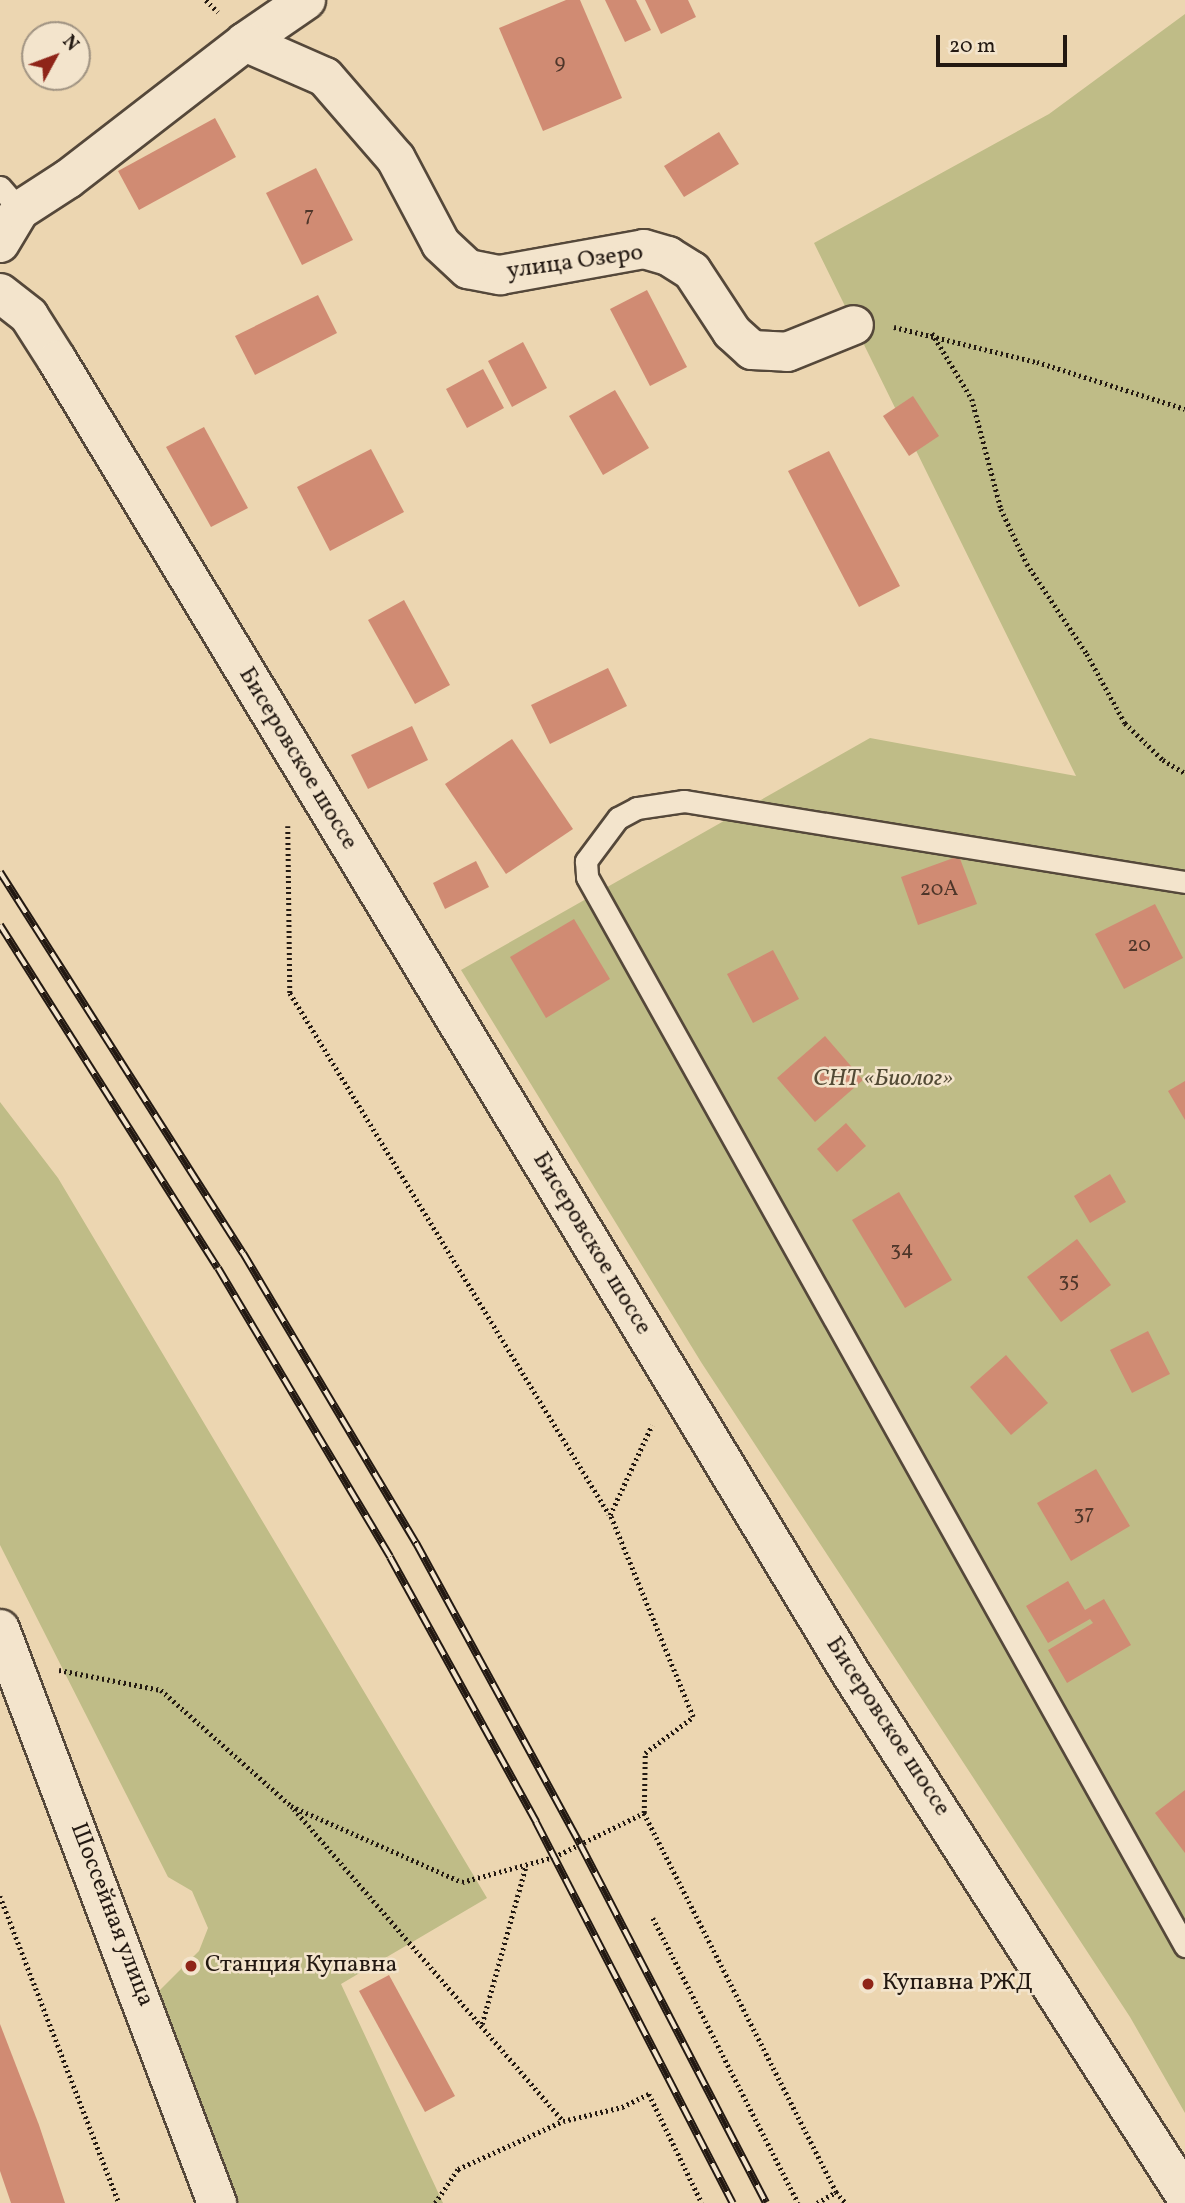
<!DOCTYPE html>
<meta charset="utf-8">
<style>
body{margin:0}
#map{position:relative;width:1185px;height:2203px;overflow:hidden;background:#ecd6b1;font-family:Vollkorn,serif}
div>[style]{position:absolute}
[style*='--x']{left:calc(var(--x)*1px);top:calc(var(--y)*1px);width:calc(var(--w)*1px);rotate:calc(var(--a)*1deg)}
.green>*{inset:0;background:#bfbc87}
.building>*{inset:0;background:#d08b73}
.path>*{height:4.5px;margin-top:-2.25px;transform-origin:0;background:repeating-linear-gradient(90deg,#231912 0 2px,transparent 0 5.5px)}
.roads{filter:drop-shadow(2px 0 #55483a) drop-shadow(-2px 0 #55483a) drop-shadow(0 2px #55483a) drop-shadow(0 -2px #55483a)}
.service>*{height:21px;margin:-10.5px;padding:0 10.5px;transform-origin:10.5px;border-radius:10.5px;background:#f3e4cc}
.minor>*{height:38px;margin:-19px;padding:0 19px;transform-origin:19px;border-radius:19px;background:#f3e4cc}
.secondary>*{height:38px;margin:-19px;padding:0 19px;transform-origin:19px;border-radius:19px;background:#f3e4cc}
.rail>*{height:8px;margin-top:-4px;transform-origin:0;background:repeating-linear-gradient(90deg,#f3e4cc 0 16px,#231912 0 32px);box-sizing:border-box;border-block:2px solid #231912}
.dots>*{width:19px;height:19px;translate:-50% -50%;box-sizing:border-box;border:4px solid #f3e4cc;border-radius:50%}
span{translate:-50% -50%;white-space:nowrap;text-align:center;line-height:1.15;-webkit-text-stroke:5px #f3e4cc;paint-order:stroke}
.number-label{font-size:21px;color:#4e362a}
.number-label span{-webkit-text-stroke-width:0}
.street-label{font-size:24px;color:#231912}
.park-label{font-size:24px;color:#524a35;font-style:italic}
.poi-label{font-size:24px;color:#231912}
.left{translate:0 -50%;text-align:left}
.north{position:absolute;left:21px;top:21px;width:70px;height:70px;box-sizing:border-box;background:#f3e4cc;border:2px solid #a09382;border-radius:50%;rotate:49deg;font-size:19px;font-weight:700;line-height:28px;text-align:center;color:#231912}
.north::after{content:'';display:block;margin:auto;width:24px;height:32px;background:#8f2418;clip-path:polygon(50% 0,100% 100%,50% 72%,0 100%)}
.scale{position:absolute;left:936px;top:35px;width:131px;height:32px;box-sizing:border-box;border:4px solid #231912;border-top:0;padding-left:9px;font-size:21px;line-height:24px;white-space:nowrap;color:#231912;-webkit-text-stroke:5px #f3e4cc;paint-order:stroke}
</style>
<div id="map">
<div class="green">
<i style="clip-path:polygon(1185px 14px,1185px 2113px,1130px 2017px,701px 1362px,461px 970px,870px 738px,1076px 776px,814px 243px,1049px 114px)"></i>
<i style="clip-path:polygon(0 1102px,58px 1178px,487px 1898px,341px 1984px,443px 2203px,217px 2203px,146px 2004px,199px 1951px,208px 1928px,192px 1891px,168px 1877px,0 1545px)"></i>
</div>
<div class="building">
<i style="clip-path:polygon(566px 0,580px 0,622px 98px,543px 131px,499px 28px)"></i>
<i style="clip-path:polygon(605px 0,636px 0,651px 30px,625px 42px)"></i>
<i style="clip-path:polygon(645px 0,688px 0,696px 17px,661px 34px)"></i>
<i style="clip-path:polygon(215px 118px,236px 157px,139px 210px,118px 171px)"></i>
<i style="clip-path:polygon(719px 132px,739px 164px,684px 197px,664px 166px)"></i>
<i style="clip-path:polygon(316px 168px,353px 240px,302px 265px,266px 193px)"></i>
<i style="clip-path:polygon(647px 290px,687px 367px,650px 386px,610px 309px)"></i>
<i style="clip-path:polygon(318px 295px,337px 333px,255px 375px,235px 336px)"></i>
<i style="clip-path:polygon(523px 342px,547px 388px,512px 407px,488px 361px)"></i>
<i style="clip-path:polygon(483px 369px,504px 408px,467px 428px,446px 389px)"></i>
<i style="clip-path:polygon(615px 390px,649px 448px,603px 475px,569px 416px)"></i>
<i style="clip-path:polygon(913px 396px,939px 436px,909px 456px,883px 416px)"></i>
<i style="clip-path:polygon(204px 427px,248px 508px,211px 527px,166px 447px)"></i>
<i style="clip-path:polygon(371px 449px,404px 512px,330px 551px,297px 487px)"></i>
<i style="clip-path:polygon(829px 451px,900px 586px,859px 607px,788px 471px)"></i>
<i style="clip-path:polygon(404px 600px,450px 685px,415px 704px,368px 620px)"></i>
<i style="clip-path:polygon(608px 668px,627px 706px,550px 744px,531px 705px)"></i>
<i style="clip-path:polygon(412px 726px,428px 760px,368px 789px,351px 755px)"></i>
<i style="clip-path:polygon(512px 739px,573px 829px,506px 874px,445px 784px)"></i>
<i style="clip-path:polygon(959px 856px,977px 904px,918px 925px,901px 877px)"></i>
<i style="clip-path:polygon(476px 861px,489px 887px,445px 909px,433px 883px)"></i>
<i style="clip-path:polygon(1155px 904px,1183px 958px,1124px 989px,1095px 934px)"></i>
<i style="clip-path:polygon(574px 919px,610px 979px,546px 1018px,510px 957px)"></i>
<i style="clip-path:polygon(773px 950px,799px 999px,753px 1023px,727px 974px)"></i>
<i style="clip-path:polygon(825px 1036px,863px 1080px,815px 1122px,777px 1078px)"></i>
<i style="clip-path:polygon(1185px 1081px,1185px 1120px,1168px 1091px)"></i>
<i style="clip-path:polygon(846px 1123px,866px 1146px,837px 1172px,817px 1149px)"></i>
<i style="clip-path:polygon(1110px 1174px,1126px 1202px,1090px 1223px,1074px 1196px)"></i>
<i style="clip-path:polygon(899px 1192px,952px 1280px,905px 1308px,852px 1220px)"></i>
<i style="clip-path:polygon(1077px 1239px,1111px 1285px,1061px 1322px,1027px 1277px)"></i>
<i style="clip-path:polygon(1148px 1331px,1170px 1374px,1132px 1393px,1110px 1350px)"></i>
<i style="clip-path:polygon(1006px 1355px,1048px 1403px,1011px 1435px,970px 1387px)"></i>
<i style="clip-path:polygon(1096px 1469px,1130px 1526px,1071px 1561px,1037px 1503px)"></i>
<i style="clip-path:polygon(1068px 1581px,1085px 1610px,1104px 1599px,1131px 1645px,1067px 1683px,1048px 1650px,1093px 1623px,1090px 1619px,1048px 1643px,1026px 1606px)"></i>
<i style="clip-path:polygon(1185px 1790px,1185px 1853px,1155px 1813px)"></i>
<i style="clip-path:polygon(389px 1975px,455px 2096px,425px 2112px,359px 1991px)"></i>
<i style="clip-path:polygon(0 2024px,39px 2125px,65px 2203px,11px 2203px,0 2171px)"></i>
</div>
<div class="path">
<i style="--x:206;--y:0;--w:17;--a:45"></i>
<i style="--x:894;--y:327;--w:147;--a:13.8"></i>
<i style="--x:1037;--y:362;--w:155;--a:17.6"></i>
<i style="--x:932;--y:333;--w:77;--a:58.8"></i>
<i style="--x:972;--y:399;--w:114;--a:75.2"></i>
<i style="--x:1001;--y:509;--w:61;--a:64.7"></i>
<i style="--x:1027;--y:564;--w:108;--a:56.3"></i>
<i style="--x:1087;--y:654;--w:79;--a:61.2"></i>
<i style="--x:1125;--y:723;--w:53;--a:44.2"></i>
<i style="--x:1163;--y:760;--w:26;--a:31"></i>
<i style="--x:288;--y:826;--w:167;--a:89.3"></i>
<i style="--x:290;--y:993;--w:611;--a:58.52"></i>
<i style="--x:59;--y:1670;--w:104;--a:11.1"></i>
<i style="--x:161;--y:1690;--w:174;--a:41.7"></i>
<i style="--x:291;--y:1806;--w:187;--a:24"></i>
<i style="--x:462;--y:1882;--w:95;--a:-15.2"></i>
<i style="--x:554;--y:1857;--w:100;--a:-26.1"></i>
<i style="--x:644;--y:1813;--w:60;--a:-89"></i>
<i style="--x:645;--y:1753;--w:60;--a:-36.9"></i>
<i style="--x:693;--y:1717;--w:218;--a:-112.3"></i>
<i style="--x:610;--y:1515;--w:99;--a:-65"></i>
<i style="--x:294;--y:1809;--w:412;--a:49.2"></i>
<i style="--x:644;--y:1813;--w:425;--a:63.1"></i>
<i style="--x:836;--y:2192;--w:15;--a:48"></i>
<i style="--x:0;--y:1896;--w:329;--a:68.8"></i>
<i style="--x:653;--y:1918;--w:320;--a:63"></i>
<i style="--x:482;--y:2024;--w:165;--a:-74.5"></i>
<i style="--x:435;--y:2203;--w:41;--a:-55.9"></i>
<i style="--x:458;--y:2169;--w:115;--a:-24.6"></i>
<i style="--x:563;--y:2121;--w:61;--a:-13.3"></i>
<i style="--x:622;--y:2107;--w:30;--a:-26"></i>
<i style="--x:649;--y:2094;--w:121;--a:64.1"></i>
<i style="--x:817;--y:2203;--w:22;--a:-30"></i>
</div>
<div class="roads">
<div class="service">
<i style="--x:0;--y:187;--w:30;--a:49"></i>
<i style="--x:1185;--y:882;--w:508;--a:-170.82"></i>
<i style="--x:684;--y:801;--w:48;--a:171.5"></i>
<i style="--x:637;--y:808;--w:21;--a:152"></i>
<i style="--x:618;--y:818;--w:54;--a:126.7"></i>
<i style="--x:586;--y:861;--w:16;--a:86"></i>
<i style="--x:587;--y:877;--w:1225;--a:60.78"></i>
</div>
<div class="minor">
<i style="--x:245;--y:42;--w:74;--a:-34.5"></i>
<i style="--x:0;--y:243;--w:39;--a:-59"></i>
<i style="--x:20;--y:210;--w:57;--a:-32.9"></i>
<i style="--x:68;--y:179;--w:224;--a:-37.7"></i>
<i style="--x:245;--y:42;--w:87;--a:23.6"></i>
<i style="--x:325;--y:77;--w:108;--a:49.1"></i>
<i style="--x:396;--y:159;--w:96;--a:62.1"></i>
<i style="--x:441;--y:244;--w:37;--a:43"></i>
<i style="--x:468;--y:269;--w:33;--a:11"></i>
<i style="--x:500;--y:275;--w:146;--a:-10.2"></i>
<i style="--x:644;--y:249;--w:25;--a:16"></i>
<i style="--x:668;--y:256;--w:28;--a:32"></i>
<i style="--x:692;--y:271;--w:73;--a:56.7"></i>
<i style="--x:732;--y:332;--w:27;--a:42"></i>
<i style="--x:752;--y:350;--w:35;--a:3"></i>
<i style="--x:787;--y:352;--w:72;--a:-21.9"></i>
</div>
<div class="secondary">
<i style="--x:0;--y:293;--w:37;--a:38"></i>
<i style="--x:29;--y:316;--w:52;--a:57.5"></i>
<i style="--x:57;--y:360;--w:1533;--a:58.85"></i>
<i style="--x:850;--y:1672;--w:621;--a:57.36"></i>
<i style="--x:0;--y:1629;--w:614;--a:69.29"></i>
</div>
</div>
<div class="rail">
<i style="--x:0;--y:872;--w:452;--a:57.5"></i>
<i style="--x:243;--y:1253;--w:338;--a:59.2"></i>
<i style="--x:416;--y:1543;--w:343;--a:61.4"></i>
<i style="--x:580;--y:1844;--w:404;--a:62.6"></i>
<i style="--x:0;--y:925;--w:406;--a:57.6"></i>
<i style="--x:218;--y:1268;--w:336;--a:59.2"></i>
<i style="--x:390;--y:1557;--w:303;--a:61.1"></i>
<i style="--x:536;--y:1822;--w:429;--a:62.7"></i>
</div>
<div class="dots">
<i style="left:191px;top:1966px;background:#8f2418"></i>
<i style="left:868px;top:1984px;background:#8f2418"></i>
</div>
<div class="number-label">
<span style="left:560px;top:63px">9</span>
<span style="left:309px;top:216px">7</span>
<span style="left:939px;top:890px">20А</span>
<span style="left:1139px;top:946px">20</span>
<span style="left:902px;top:1250px">34</span>
<span style="left:1069px;top:1281px">35</span>
<span style="left:1084px;top:1514px">37</span>
</div>
<div class="street-label">
<span style="left:575px;top:263px;rotate:-8deg">улица Озеро</span>
<span style="left:297px;top:759px;rotate:59deg">Бисеровское шоссе</span>
<span style="left:591px;top:1244px;rotate:59deg">Бисеровское шоссе</span>
<span style="left:887px;top:1727px;rotate:57deg">Бисеровское шоссе</span>
<span style="left:111px;top:1915px;rotate:69deg">Шоссейная улица</span>
</div>
<div class="park-label">
<span style="left:883px;top:1080px">СНТ «Биолог»</span>
</div>
<div class="poi-label">
<span class="left" style="left:205px;top:1966px">Станция Купавна</span>
<span class="left" style="left:882px;top:1984px">Купавна РЖД</span>
</div>
<div class="north">N</div>
<div class="scale">20 m</div>
</div>
